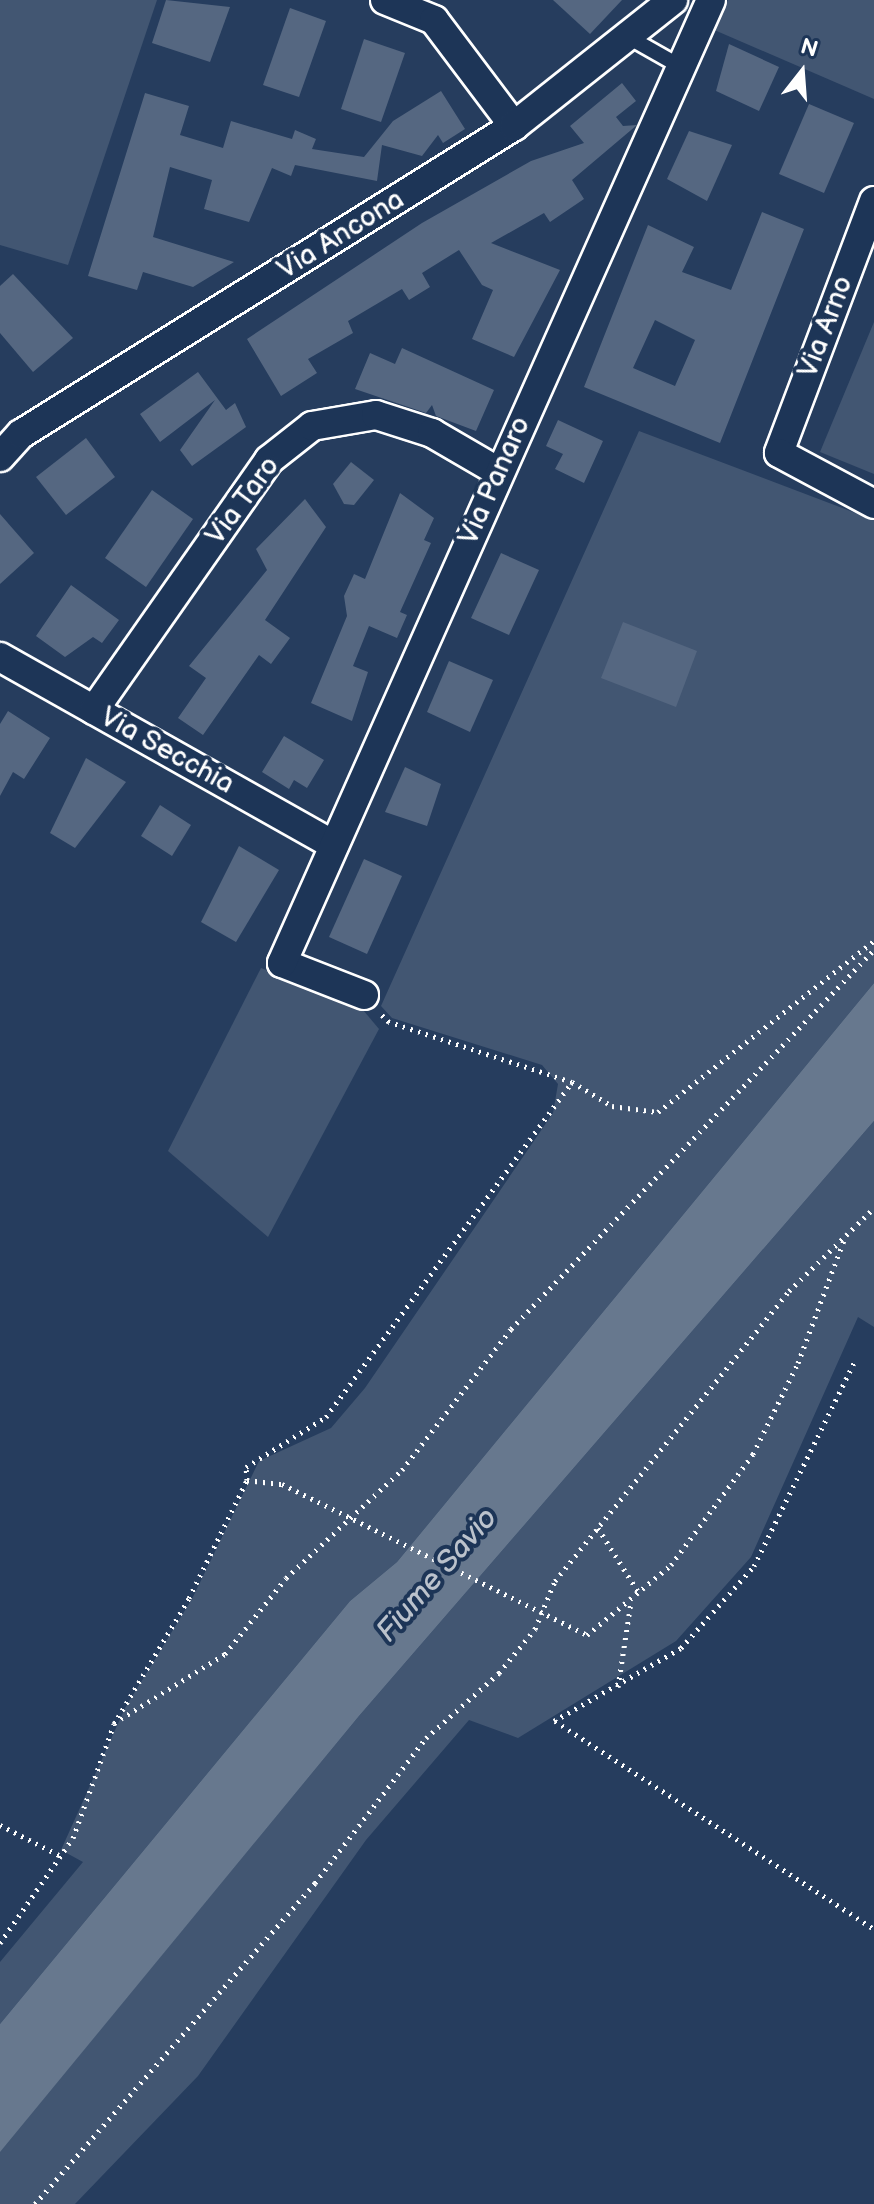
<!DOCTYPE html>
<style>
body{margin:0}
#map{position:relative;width:874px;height:2204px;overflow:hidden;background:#263d5e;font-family:"Balsamiq Sans",sans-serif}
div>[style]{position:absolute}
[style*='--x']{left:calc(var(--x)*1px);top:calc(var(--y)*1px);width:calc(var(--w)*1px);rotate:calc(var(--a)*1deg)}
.green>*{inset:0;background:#425672}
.water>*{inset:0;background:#67788e}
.building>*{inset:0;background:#556781}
.path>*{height:5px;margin-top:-2.5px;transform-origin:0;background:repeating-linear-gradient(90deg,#fff 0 2px,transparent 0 8px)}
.roads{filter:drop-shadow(2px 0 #fff) drop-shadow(-2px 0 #fff) drop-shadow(0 2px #fff) drop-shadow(0 -2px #fff)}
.service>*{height:14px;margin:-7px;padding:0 7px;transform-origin:7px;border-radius:7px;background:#1d3557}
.minor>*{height:28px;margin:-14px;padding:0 14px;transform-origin:14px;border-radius:14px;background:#1d3557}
.path-bridge>*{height:5px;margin-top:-2.5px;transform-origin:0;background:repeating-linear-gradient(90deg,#fff 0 2px,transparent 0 8px)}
span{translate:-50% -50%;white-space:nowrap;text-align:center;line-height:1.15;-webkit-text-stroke:8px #1d3557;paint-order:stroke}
.street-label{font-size:28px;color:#fff}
.water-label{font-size:30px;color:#bbc2cc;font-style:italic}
.north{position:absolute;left:762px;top:32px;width:80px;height:80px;-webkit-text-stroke:6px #1d3557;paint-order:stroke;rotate:17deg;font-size:22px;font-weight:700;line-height:32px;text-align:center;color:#fff}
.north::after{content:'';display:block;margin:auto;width:28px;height:36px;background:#fff;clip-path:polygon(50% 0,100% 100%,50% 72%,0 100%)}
</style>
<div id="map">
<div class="green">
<i style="clip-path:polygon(0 0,157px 0,68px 265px,0 245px)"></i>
<i style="clip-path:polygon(728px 0,874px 0,874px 99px,712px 29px)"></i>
<i style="clip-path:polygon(874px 322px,874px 474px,820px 452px)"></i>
<i style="clip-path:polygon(639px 431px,874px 520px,874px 983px,397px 1562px,350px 1601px,0 2024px,0 1962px,83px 1862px,61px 1850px,125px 1708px,192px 1599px,259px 1461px,331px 1428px,365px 1388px,553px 1113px,558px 1084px,542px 1065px,392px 1018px,381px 1006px)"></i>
<i style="clip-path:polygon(261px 968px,358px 1004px,379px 1029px,268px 1237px,168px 1151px)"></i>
<i style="clip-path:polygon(874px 1121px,874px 1327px,858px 1317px,751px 1557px,676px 1641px,518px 1738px,469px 1720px,366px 1840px,198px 2076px,75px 2204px,0 2204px,0 2151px,359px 1716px)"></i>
</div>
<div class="water">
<i style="clip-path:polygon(874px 983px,874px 1121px,359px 1716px,0 2152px,0 2024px,350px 1601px,397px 1562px)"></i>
</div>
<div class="building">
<i style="clip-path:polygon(166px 0,230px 7px,210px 62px,152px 43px)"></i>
<i style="clip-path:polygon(553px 0,622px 0,590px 34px)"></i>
<i style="clip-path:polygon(290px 8px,326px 21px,299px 97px,263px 85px)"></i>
<i style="clip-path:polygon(364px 39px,405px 53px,381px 122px,341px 109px)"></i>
<i style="clip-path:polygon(729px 44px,779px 67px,759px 111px,716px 91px)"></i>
<i style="clip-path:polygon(622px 83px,636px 101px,616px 117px,623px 126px,637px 125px,572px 180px,584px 199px,550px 222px,544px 213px,491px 243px,560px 270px,514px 357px,472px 339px,493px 290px,482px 285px,459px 250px,422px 273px,430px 287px,409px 300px,402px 289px,348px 321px,353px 333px,308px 359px,317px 373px,281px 396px,247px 339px,422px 223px,531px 161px,584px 143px,570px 126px)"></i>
<i style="clip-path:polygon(441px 91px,465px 129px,443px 143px,438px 135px,422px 156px,382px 145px,377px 181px,295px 165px,291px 176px,272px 168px,249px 222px,204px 209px,212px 180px,170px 167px,153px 237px,234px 262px,193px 287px,143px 272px,137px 290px,88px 276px,145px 93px,189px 106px,180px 135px,223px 148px,231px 121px,292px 139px,295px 130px,316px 139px,312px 149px,364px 157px,393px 121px)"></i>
<i style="clip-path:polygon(809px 104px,854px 123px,824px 193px,779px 174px)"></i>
<i style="clip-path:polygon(689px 131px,732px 145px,707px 201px,667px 179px)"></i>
<i style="clip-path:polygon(evenodd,762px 212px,804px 229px,720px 443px,584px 387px,648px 225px,694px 247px,682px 272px,731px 290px,762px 212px,655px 320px,695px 340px,675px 386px,633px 368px,655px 320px)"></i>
<i style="clip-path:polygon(13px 274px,73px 338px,33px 372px,0 333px,0 286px)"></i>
<i style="clip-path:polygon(402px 348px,494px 390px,476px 431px,436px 416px,432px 405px,426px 413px,355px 389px,370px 353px,395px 364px)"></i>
<i style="clip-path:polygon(198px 372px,226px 410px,235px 403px,246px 427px,192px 466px,180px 450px,215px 400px,160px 442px,140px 414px)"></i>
<i style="clip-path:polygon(558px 420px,603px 441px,584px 483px,555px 469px,563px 454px,546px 446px)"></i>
<i style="clip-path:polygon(86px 438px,115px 477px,66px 515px,36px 477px)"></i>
<i style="clip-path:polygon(351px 462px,374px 480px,354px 505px,344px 504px,333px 484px)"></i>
<i style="clip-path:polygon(152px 490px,193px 519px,146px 587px,105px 558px)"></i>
<i style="clip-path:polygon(400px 493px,434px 518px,424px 540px,431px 543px,400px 612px,407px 615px,397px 638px,369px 626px,353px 666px,368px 672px,352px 721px,311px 703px,347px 616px,344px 596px,354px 574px,365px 579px)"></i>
<i style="clip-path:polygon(305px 499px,326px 527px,265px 620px,290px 638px,271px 664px,259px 655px,203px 735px,178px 718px,206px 678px,189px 666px,267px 570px,256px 549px)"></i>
<i style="clip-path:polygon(0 514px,34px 553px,0 584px)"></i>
<i style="clip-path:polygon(501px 553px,539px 570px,509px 635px,471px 618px)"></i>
<i style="clip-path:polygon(71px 585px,119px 620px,102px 643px,93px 637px,65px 657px,36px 636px)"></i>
<i style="clip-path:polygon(623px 622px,697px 651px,676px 707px,601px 678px)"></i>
<i style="clip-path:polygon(449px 661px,493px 680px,470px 732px,427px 712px)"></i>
<i style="clip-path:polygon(8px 711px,50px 738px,24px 779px,13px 772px,0 796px,0 724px)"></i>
<i style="clip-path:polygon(284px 736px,324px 760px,307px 788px,294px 780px,289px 789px,262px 772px)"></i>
<i style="clip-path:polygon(86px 758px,126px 782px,75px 848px,50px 833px)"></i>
<i style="clip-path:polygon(405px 767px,441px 784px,427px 826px,385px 812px)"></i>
<i style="clip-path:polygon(160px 805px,191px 825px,172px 856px,141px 836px)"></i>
<i style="clip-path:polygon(239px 846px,279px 870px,236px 942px,201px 922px)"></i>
<i style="clip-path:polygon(364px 859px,402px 876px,367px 954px,329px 937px)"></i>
</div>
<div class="path">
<i style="--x:572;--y:1082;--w:47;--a:31"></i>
<i style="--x:612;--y:1106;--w:46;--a:7.4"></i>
<i style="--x:658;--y:1112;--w:275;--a:-38.4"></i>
<i style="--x:247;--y:1480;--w:35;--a:7"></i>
<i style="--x:598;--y:1528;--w:77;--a:57.8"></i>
<i style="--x:587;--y:1635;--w:109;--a:-39.8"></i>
<i style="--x:671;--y:1565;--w:138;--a:-53.5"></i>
<i style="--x:753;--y:1454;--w:102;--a:-63.7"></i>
<i style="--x:798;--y:1363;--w:131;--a:-69.5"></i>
<i style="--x:618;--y:1687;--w:86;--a:-81.3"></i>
<i style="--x:554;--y:1721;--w:146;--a:-29.9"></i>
<i style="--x:681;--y:1648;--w:110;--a:-48.3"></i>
<i style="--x:754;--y:1566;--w:231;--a:-63.8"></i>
<i style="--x:555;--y:1721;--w:381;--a:33.1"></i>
<i style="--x:114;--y:1723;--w:131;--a:-31.9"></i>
<i style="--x:225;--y:1654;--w:97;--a:-51.2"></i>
<i style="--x:286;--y:1578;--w:158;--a:-43"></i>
<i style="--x:402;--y:1470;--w:178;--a:-52.3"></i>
<i style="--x:511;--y:1329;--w:525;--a:-46.24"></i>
<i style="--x:0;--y:1825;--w:66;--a:27"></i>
<i style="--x:0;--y:1943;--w:128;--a:-55.2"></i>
<i style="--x:73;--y:1838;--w:121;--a:-70.2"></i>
<i style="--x:114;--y:1724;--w:147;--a:-59.2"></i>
<i style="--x:189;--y:1598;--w:131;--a:-63.8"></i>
<i style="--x:247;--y:1480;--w:13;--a:-94"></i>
<i style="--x:246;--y:1467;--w:94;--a:-32"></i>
<i style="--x:326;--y:1417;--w:416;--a:-53.7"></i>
<i style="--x:572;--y:1082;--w:193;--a:-161.8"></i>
<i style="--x:389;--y:1022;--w:11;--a:-135"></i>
<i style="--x:35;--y:2204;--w:426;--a:-48.9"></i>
<i style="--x:315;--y:1883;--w:183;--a:-52.6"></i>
<i style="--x:426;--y:1738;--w:98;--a:-41.7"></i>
<i style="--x:499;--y:1673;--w:57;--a:-50.7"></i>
<i style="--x:535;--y:1629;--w:52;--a:-67.4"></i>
<i style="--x:555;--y:1581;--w:373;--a:-51.1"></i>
<i style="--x:789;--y:1291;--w:119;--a:-44.3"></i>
</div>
<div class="roads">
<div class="service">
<i style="--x:632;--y:39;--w:53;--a:29.5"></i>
</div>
<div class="minor">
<i style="--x:385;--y:0;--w:53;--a:22.2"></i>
<i style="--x:434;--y:20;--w:133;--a:53"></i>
<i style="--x:874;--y:201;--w:269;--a:110.7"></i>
<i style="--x:779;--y:453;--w:108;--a:28.2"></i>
<i style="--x:0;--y:457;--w:31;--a:-48"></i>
<i style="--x:21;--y:434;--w:581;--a:-31.99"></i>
<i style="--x:514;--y:126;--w:203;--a:-38.4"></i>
<i style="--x:0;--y:657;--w:383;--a:29.4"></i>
<i style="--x:94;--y:710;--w:305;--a:-55"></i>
<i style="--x:269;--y:460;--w:55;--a:-38.3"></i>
<i style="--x:312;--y:426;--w:65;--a:-9.8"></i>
<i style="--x:376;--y:415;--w:59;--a:17.8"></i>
<i style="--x:432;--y:433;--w:78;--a:30.2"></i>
<i style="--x:364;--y:995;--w:88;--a:-158.7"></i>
<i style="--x:282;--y:963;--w:1054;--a:-65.99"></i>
</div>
</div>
<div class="path-bridge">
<i style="--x:282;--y:1484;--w:340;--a:26.3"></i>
</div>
<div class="street-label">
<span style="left:341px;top:235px;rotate:-32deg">Via Ancona</span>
<span style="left:826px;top:327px;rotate:-69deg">Via Arno</span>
<span style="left:495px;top:481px;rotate:-66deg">Via Panaro</span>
<span style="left:243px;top:501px;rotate:-53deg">Via Taro</span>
<span style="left:167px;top:751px;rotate:29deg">Via Secchia</span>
</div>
<div class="water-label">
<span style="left:437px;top:1575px;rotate:-49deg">Fiume Savio</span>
</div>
<div class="north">N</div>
</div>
